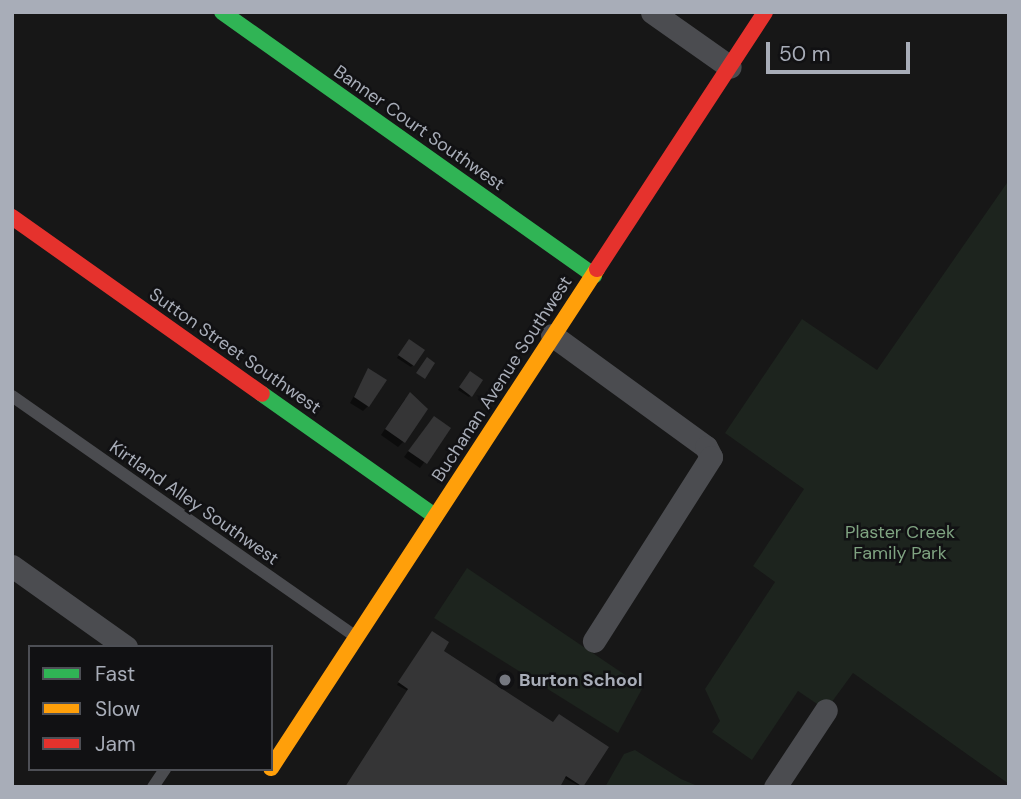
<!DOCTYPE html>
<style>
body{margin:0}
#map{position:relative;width:1021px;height:799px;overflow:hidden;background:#171717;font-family:"DM Sans",sans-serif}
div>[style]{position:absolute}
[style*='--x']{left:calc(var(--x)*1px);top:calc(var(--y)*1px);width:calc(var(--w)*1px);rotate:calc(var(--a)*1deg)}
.green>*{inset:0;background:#1d241e}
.shadow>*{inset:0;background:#0007}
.building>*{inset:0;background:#353536}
.lane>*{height:12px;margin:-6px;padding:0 6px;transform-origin:6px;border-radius:6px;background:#4b4c50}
.street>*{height:23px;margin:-11.5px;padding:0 11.5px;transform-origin:11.5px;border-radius:11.5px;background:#4b4c50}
.fast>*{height:16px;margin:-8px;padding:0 8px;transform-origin:8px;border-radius:8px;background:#30b455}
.slow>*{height:16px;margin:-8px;padding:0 8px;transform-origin:8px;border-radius:8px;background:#ff9f0a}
.jam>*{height:16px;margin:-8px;padding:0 8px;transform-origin:8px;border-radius:8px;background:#e5322d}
.dots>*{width:19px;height:19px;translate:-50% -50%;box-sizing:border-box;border:4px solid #111113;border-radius:50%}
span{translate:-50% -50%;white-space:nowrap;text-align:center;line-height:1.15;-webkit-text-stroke:5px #111113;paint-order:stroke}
.street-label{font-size:18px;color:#a8adb8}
.park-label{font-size:18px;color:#7fa381}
.poi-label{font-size:18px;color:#a8adb8;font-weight:700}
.left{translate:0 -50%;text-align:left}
.frame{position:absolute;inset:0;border:14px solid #a8adb8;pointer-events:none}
.legend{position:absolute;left:28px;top:645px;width:245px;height:126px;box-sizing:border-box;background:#111113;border:2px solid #4d4f55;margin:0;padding:9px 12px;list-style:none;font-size:21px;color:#a8adb8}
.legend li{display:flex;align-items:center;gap:14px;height:35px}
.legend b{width:35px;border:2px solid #4d4f55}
.scale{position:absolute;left:766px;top:42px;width:144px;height:32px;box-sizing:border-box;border:4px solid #a8adb8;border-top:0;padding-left:9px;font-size:21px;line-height:24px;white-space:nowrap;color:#a8adb8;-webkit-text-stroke:5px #111113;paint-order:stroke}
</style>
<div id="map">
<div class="green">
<i style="clip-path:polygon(1009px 180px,1009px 784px,853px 673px,826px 710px,798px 691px,752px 760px,712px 732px,720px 721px,705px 689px,775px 582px,753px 566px,804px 489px,725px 433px,802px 319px,877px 370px)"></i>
<i style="clip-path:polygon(467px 568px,643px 687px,618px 733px,434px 618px)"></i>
<i style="clip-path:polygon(635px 750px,681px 779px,700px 787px,605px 787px,624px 754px)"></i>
</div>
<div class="shadow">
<i style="clip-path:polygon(407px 343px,413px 365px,411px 367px,397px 358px)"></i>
<i style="clip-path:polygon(369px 370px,368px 406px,363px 411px,350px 403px)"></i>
<i style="clip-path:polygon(468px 375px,471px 395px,469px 397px,458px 390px)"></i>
<i style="clip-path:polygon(405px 399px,404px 441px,398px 447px,381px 435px)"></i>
<i style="clip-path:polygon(429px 423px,448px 429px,420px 468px,404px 457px)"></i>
<i style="clip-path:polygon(430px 635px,441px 651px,553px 724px,607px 747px,581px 787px,397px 685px)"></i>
</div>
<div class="building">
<i style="clip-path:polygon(409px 339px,425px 350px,414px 366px,398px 355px)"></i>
<i style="clip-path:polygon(427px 357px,435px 363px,425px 379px,416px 373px)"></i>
<i style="clip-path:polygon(368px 368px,387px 380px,369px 407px,354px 397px)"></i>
<i style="clip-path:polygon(470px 371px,483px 380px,472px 397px,459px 387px)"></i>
<i style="clip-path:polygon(410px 392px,428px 409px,405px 443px,385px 429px)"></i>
<i style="clip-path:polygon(434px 416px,451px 428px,427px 464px,408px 451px)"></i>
<i style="clip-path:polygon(432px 631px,449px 642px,444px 651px,553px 722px,559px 714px,609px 747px,583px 787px,566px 776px,560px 787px,345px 787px,408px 689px,398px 682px)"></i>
</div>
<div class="lane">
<i style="--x:12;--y:396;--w:420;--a:35"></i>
<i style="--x:153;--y:787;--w:22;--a:-56"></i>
</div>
<div class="street">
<i style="--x:652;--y:12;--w:95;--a:35.2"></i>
<i style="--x:552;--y:335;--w:190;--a:36"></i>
<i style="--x:706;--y:447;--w:11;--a:63"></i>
<i style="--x:711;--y:457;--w:218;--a:122.5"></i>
<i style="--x:12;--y:566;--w:140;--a:35.4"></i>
<i style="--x:775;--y:787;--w:92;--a:-56.5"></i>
</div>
<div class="fast">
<i style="--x:222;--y:12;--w:456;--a:35.3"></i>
<i style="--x:262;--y:394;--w:212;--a:35.2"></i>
</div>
<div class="slow">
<i style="--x:271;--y:768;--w:596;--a:-56.84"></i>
</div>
<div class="jam">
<i style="--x:12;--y:217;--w:306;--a:35.3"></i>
<i style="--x:597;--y:269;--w:307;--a:-56.8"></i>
</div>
<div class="dots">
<i style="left:505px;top:680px;background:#757880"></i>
</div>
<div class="street-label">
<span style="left:419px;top:128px;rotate:35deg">Banner Court Southwest</span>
<span style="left:235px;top:351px;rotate:35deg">Sutton Street Southwest</span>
<span style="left:502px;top:379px;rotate:-57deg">Buchanan Avenue Southwest</span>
<span style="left:194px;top:503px;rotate:35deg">Kirtland Alley Southwest</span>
</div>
<div class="park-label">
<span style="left:900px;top:543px">Plaster Creek<br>Family Park</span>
</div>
<div class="poi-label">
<span class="left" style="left:519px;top:680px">Burton School</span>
</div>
<div class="frame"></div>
<ul class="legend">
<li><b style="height:9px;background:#30b455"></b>Fast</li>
<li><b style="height:9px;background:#ff9f0a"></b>Slow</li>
<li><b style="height:9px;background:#e5322d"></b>Jam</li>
</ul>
<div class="scale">50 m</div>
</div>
